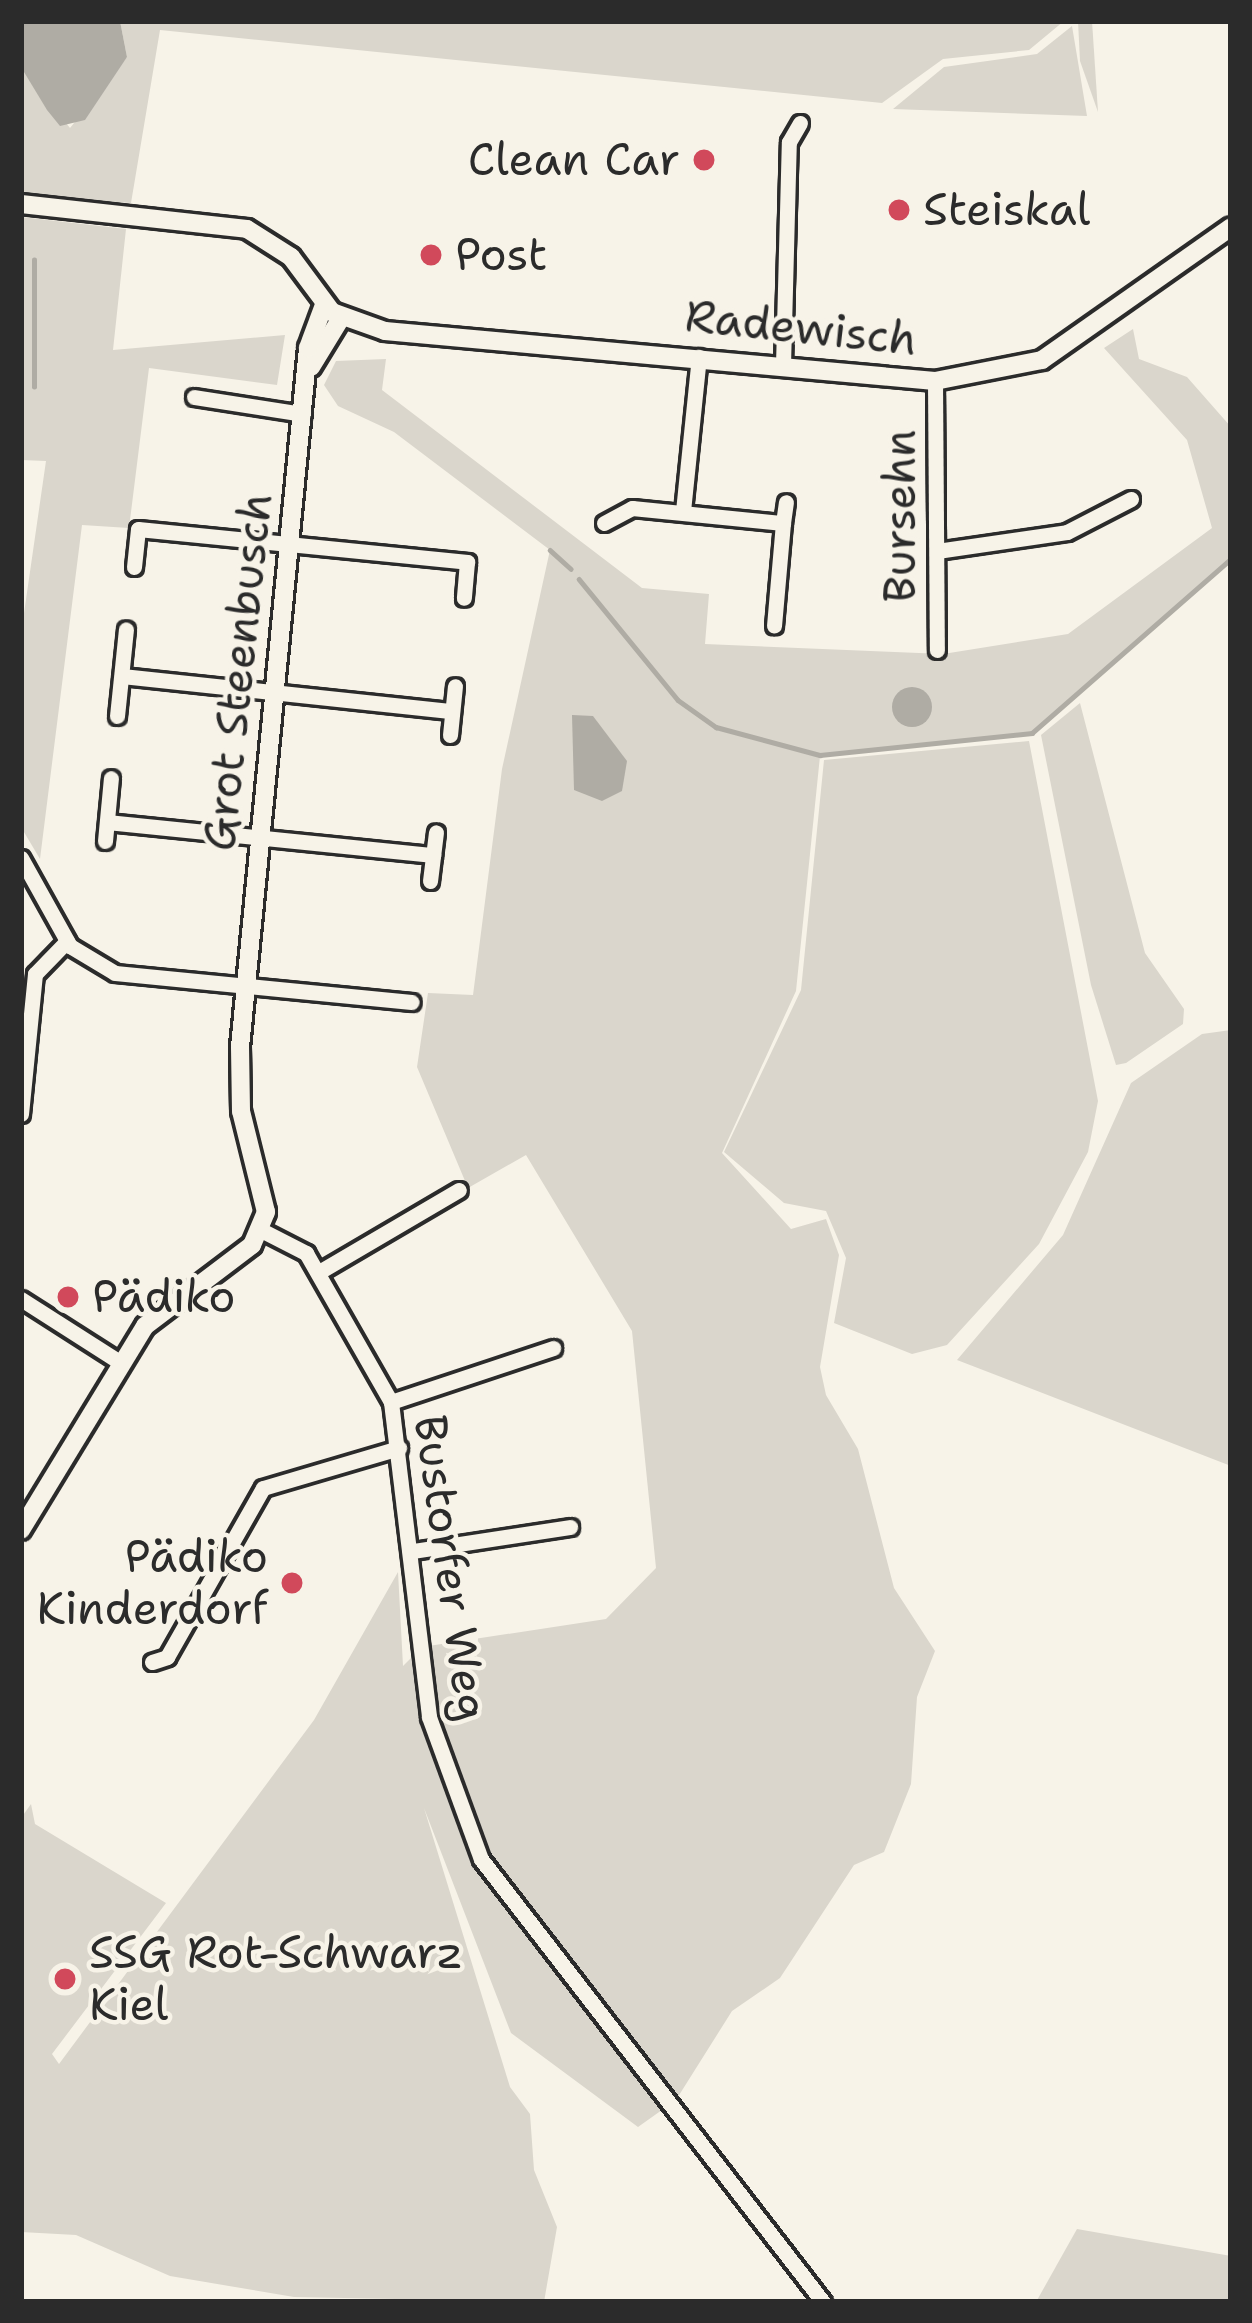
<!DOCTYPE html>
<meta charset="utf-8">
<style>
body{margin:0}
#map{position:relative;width:1252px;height:2323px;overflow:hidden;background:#f7f3e8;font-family:"Shantell Sans",sans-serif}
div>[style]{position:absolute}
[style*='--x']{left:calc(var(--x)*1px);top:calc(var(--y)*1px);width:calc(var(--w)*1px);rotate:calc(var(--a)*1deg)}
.green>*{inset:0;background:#dad6cc}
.water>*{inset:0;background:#afaca4}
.round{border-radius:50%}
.stream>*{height:4.5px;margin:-2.25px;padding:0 2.25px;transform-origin:2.25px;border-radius:2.25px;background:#afaca4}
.roads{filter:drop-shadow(3px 0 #2b2b2b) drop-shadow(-3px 0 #2b2b2b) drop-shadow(0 3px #2b2b2b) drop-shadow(0 -3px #2b2b2b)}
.minor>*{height:15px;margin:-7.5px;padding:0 7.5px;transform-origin:7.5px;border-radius:7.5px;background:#f7f3e8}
.tertiary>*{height:18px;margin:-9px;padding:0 9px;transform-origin:9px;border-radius:9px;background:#f7f3e8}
.dots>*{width:33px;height:33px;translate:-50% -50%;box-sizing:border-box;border:6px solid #f7f3e8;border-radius:50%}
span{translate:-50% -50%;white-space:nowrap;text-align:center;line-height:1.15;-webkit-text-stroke:9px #f7f3e8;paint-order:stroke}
.poi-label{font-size:45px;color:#2b2b2b}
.right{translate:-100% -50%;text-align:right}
.left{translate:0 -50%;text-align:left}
.street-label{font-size:45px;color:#2b2b2b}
.frame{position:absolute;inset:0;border:24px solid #2b2b2b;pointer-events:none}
</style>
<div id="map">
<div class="green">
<i style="clip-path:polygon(120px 21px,1064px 21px,1029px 50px,943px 59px,882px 103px,160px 30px,131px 203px,21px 195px,21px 67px,70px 128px,127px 57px)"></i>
<i style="clip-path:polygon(1078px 21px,1092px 21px,1098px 112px,1080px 61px)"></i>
<i style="clip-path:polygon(1072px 26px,1087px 116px,893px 109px,944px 67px,1037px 54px)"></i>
<i style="clip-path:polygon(21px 217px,126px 229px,113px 350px,285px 335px,277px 385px,149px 368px,129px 528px,82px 525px,40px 859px,21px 827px,21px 634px,46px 461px,21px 460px)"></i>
<i style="clip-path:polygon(1133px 329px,1139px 359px,1187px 377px,1231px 427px,1231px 559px,1032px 733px,820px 756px,796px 991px,722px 1153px,791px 1229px,826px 1219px,839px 1255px,820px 1367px,826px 1395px,858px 1449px,894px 1588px,935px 1651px,917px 1697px,911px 1784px,884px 1852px,854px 1865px,780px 1978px,732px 2011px,676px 2100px,638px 2127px,511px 2033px,424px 1808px,510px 2087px,530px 2114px,534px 2170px,557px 2227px,544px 2302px,294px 2297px,170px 2276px,76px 2235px,21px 2232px,21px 1818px,31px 1804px,35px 1824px,166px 1903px,52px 2054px,59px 2064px,314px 1720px,398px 1572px,403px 1666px,422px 1647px,606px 1619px,656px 1568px,632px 1331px,526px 1155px,468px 1188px,417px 1067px,428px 993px,473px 995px,502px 769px,550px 550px,394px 432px,338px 406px,324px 385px,336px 361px,386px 359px,382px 390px,642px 588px,709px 594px,705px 644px,943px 654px,1068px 634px,1212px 528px,1187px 440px,1104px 348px)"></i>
<i style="clip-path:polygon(1080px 703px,1145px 953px,1184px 1009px,1183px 1024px,1126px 1063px,1116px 1065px,1091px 985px,1041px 735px)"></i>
<i style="clip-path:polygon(1029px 741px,1098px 1101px,1088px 1152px,1039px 1244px,947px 1345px,912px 1354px,834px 1323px,846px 1258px,826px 1211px,784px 1203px,724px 1152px,801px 990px,824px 760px)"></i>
<i style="clip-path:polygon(1231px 1030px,1231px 1466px,957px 1360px,1063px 1235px,1131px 1083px,1202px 1034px)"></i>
<i style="clip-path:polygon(1077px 2229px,1231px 2256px,1231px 2302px,1036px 2302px)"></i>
</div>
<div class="water">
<i style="clip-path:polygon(21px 21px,120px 21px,127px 57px,85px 120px,60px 126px,47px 110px,21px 67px)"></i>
<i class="round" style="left:892px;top:687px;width:40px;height:40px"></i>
<i style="clip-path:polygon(572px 715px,593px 716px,627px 761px,622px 791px,602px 801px,574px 790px)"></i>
</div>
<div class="stream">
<i style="--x:34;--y:387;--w:127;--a:-90"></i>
<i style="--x:550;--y:550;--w:28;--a:42"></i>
<i style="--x:579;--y:579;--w:156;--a:50.7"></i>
<i style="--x:678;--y:700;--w:47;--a:35.4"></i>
<i style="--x:716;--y:727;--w:108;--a:15.1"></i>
<i style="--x:820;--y:755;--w:213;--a:-5.9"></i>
<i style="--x:1032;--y:733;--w:264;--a:-41.2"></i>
</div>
<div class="roads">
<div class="minor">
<i style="--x:783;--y:365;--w:223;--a:-88.5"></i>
<i style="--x:789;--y:142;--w:22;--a:-60"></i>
<i style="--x:935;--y:381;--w:269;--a:89.6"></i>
<i style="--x:194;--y:397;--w:110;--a:8.9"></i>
<i style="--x:683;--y:511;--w:155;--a:-84.1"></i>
<i style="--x:604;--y:523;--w:32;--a:-28"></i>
<i style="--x:632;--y:508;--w:152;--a:5.7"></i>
<i style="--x:783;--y:523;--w:103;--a:95"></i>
<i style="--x:783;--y:523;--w:21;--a:-82"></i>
<i style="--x:937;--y:551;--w:131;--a:-8.3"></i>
<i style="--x:1067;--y:532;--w:72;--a:-27.3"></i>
<i style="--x:134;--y:567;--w:38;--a:-84"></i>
<i style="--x:138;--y:529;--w:331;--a:5.7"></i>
<i style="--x:467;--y:562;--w:36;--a:95"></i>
<i style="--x:122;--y:676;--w:332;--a:6.1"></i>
<i style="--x:117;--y:716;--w:87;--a:-84.1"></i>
<i style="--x:450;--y:735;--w:49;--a:-84.2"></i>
<i style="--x:107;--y:822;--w:328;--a:5.8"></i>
<i style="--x:105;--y:841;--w:63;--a:-84.6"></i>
<i style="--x:21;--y:858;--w:101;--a:60.9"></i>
<i style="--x:70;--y:946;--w:52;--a:31"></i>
<i style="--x:115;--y:973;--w:298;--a:5.6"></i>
<i style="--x:430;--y:881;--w:49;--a:-83"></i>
<i style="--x:21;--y:1114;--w:141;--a:-84.3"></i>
<i style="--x:35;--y:974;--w:46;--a:-45.9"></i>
<i style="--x:261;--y:1230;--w:51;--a:27.1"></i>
<i style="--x:306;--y:1253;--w:172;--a:60.3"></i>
<i style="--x:391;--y:1402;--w:317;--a:83.1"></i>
<i style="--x:429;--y:1717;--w:151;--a:69.9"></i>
<i style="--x:481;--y:1859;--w:560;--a:52.33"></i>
<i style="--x:319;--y:1272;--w:162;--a:-30.4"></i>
<i style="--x:21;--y:1299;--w:119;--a:32.6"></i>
<i style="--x:391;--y:1402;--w:171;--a:-18.4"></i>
<i style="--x:413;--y:1551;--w:159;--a:-8.7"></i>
<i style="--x:152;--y:1662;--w:16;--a:-18"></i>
<i style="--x:167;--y:1657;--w:194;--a:-60.4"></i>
<i style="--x:263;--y:1488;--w:142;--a:-16.4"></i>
</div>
<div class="tertiary">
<i style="--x:21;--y:204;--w:227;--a:6.3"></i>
<i style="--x:247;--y:229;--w:52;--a:32.5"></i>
<i style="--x:291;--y:257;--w:69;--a:53.3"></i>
<i style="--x:332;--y:312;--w:56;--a:19.7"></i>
<i style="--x:385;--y:331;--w:552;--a:5.19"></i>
<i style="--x:935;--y:381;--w:109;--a:-11.1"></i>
<i style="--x:1042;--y:360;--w:231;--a:-35.1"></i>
<i style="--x:311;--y:367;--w:57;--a:-58.5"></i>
<i style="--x:21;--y:1530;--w:239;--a:-58.7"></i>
<i style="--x:145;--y:1326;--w:134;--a:-37.1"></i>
<i style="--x:252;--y:1245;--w:36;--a:-67"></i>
<i style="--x:266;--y:1212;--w:104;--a:-103.9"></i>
<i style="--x:241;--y:1111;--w:64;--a:-90.9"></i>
<i style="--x:240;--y:1047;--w:702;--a:-84.44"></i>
<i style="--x:308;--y:348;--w:46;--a:-69.6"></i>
</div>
</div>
<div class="dots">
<i style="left:704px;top:160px;background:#d1495b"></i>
<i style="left:899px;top:210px;background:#d1495b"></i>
<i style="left:431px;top:255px;background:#d1495b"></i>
<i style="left:68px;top:1297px;background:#d1495b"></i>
<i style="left:292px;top:1583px;background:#d1495b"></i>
<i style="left:65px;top:1979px;background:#d1495b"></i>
</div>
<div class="poi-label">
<span class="right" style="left:680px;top:160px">Clean Car</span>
<span class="left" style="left:923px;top:210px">Steiskal</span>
<span class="left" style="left:455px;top:255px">Post</span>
<span class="left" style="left:92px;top:1297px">Pädiko</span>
<span class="right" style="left:268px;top:1583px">Pädiko<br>Kinderdorf</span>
<span class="left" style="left:89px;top:1979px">SSG Rot-Schwarz<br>Kiel</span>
</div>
<div class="street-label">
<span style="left:801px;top:328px;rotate:6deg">Radewisch</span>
<span style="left:900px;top:516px;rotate:-90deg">Bursehn</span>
<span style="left:238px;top:672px;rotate:-84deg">Grot Steenbusch</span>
<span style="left:451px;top:1568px;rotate:82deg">Bustorfer Weg</span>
</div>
<div class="frame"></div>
</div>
